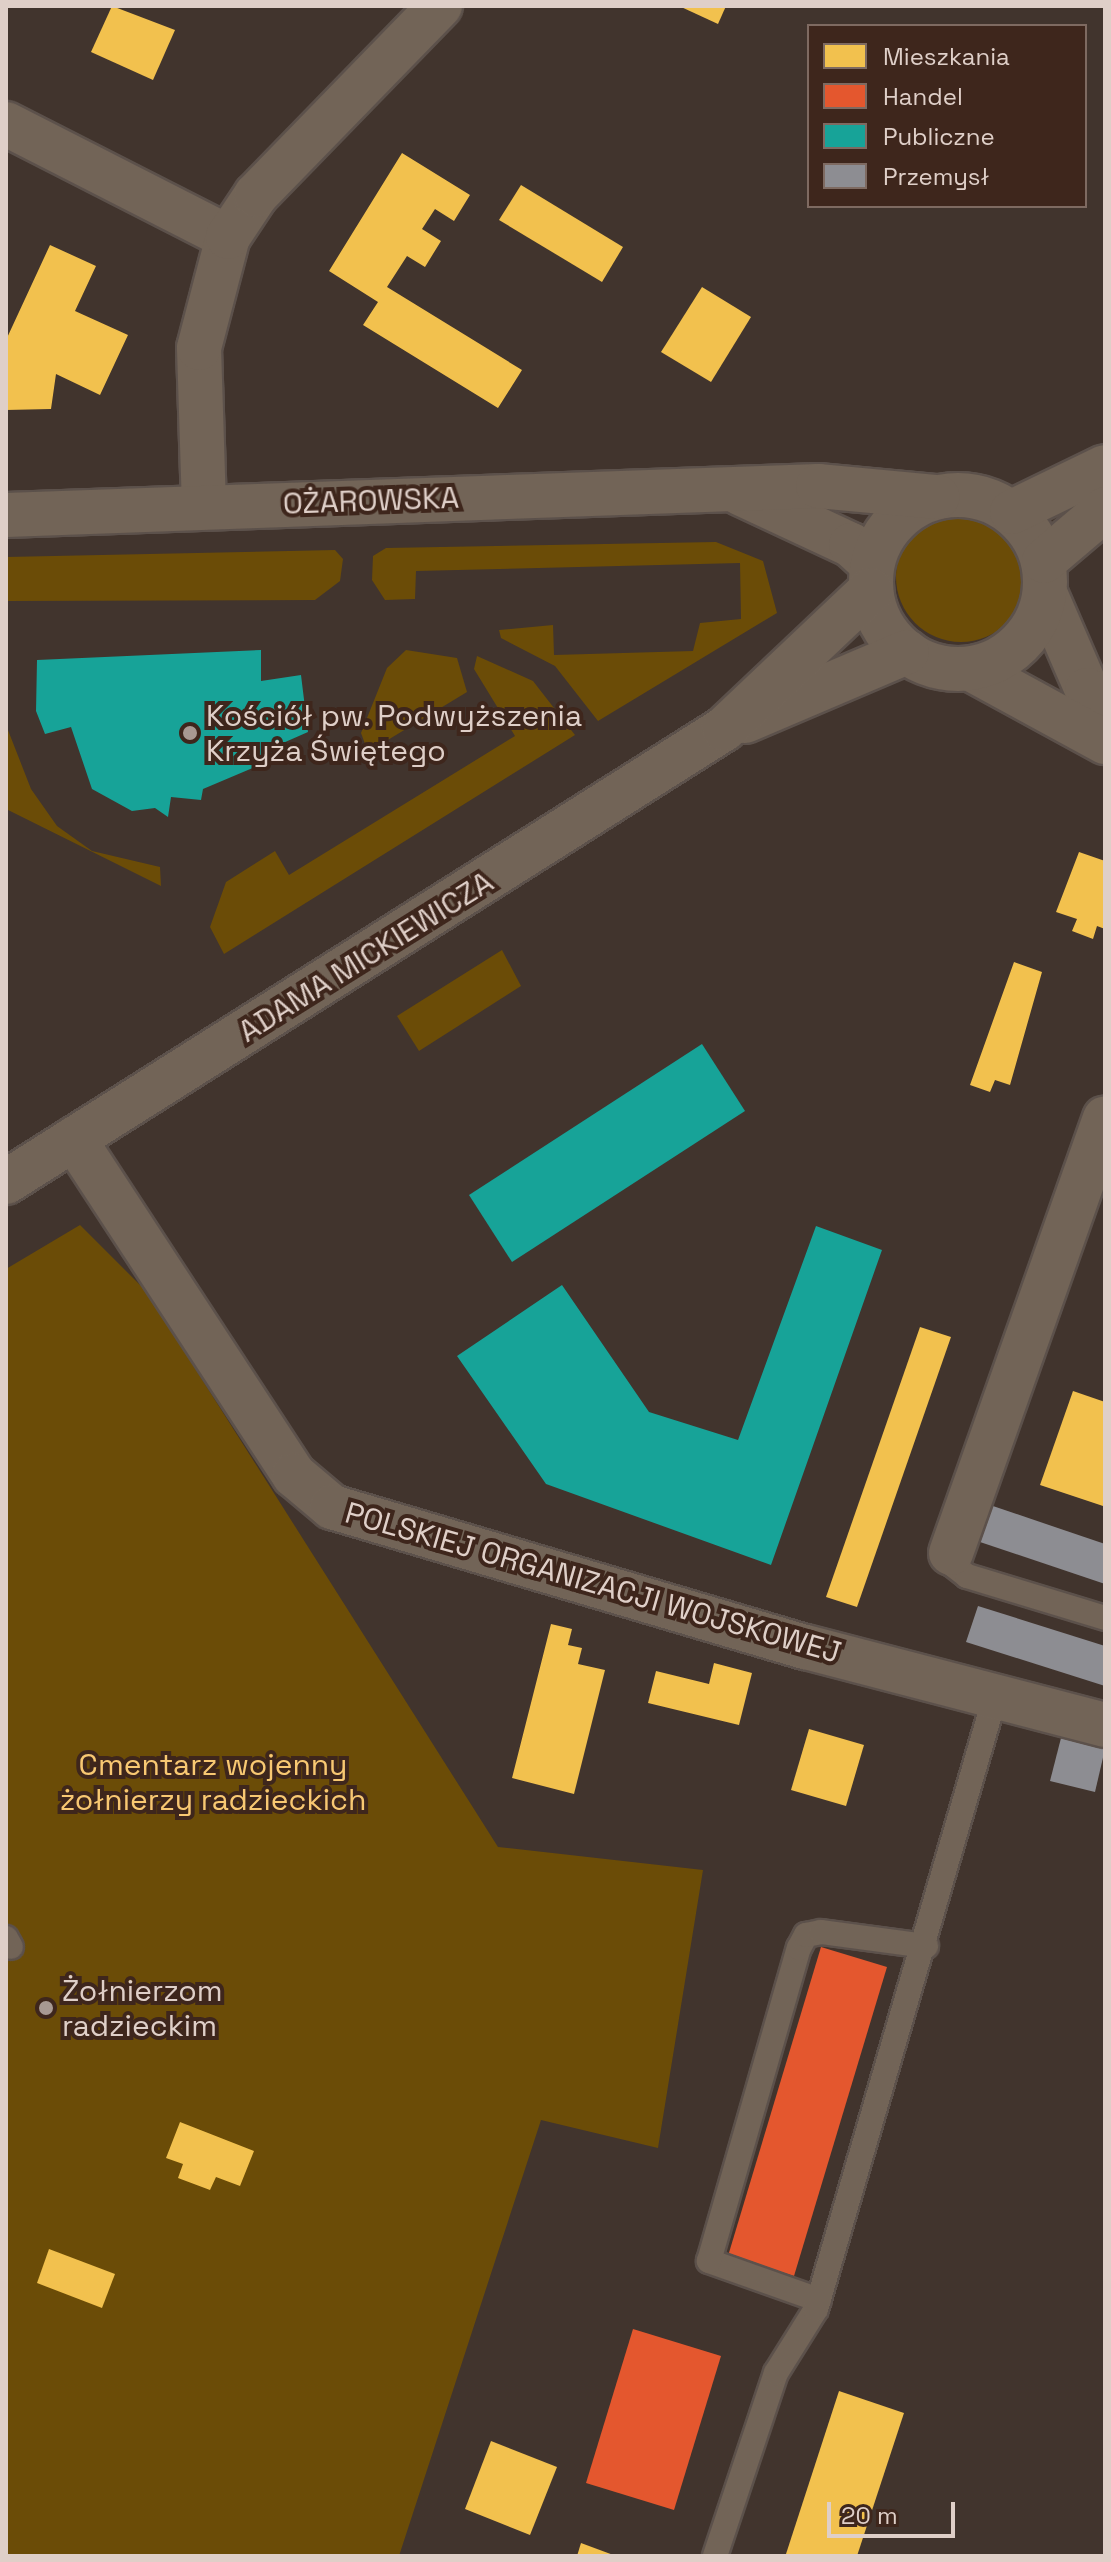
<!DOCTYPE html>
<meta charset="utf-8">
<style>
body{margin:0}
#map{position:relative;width:1111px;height:2562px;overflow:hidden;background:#41342d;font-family:"Space Grotesk",sans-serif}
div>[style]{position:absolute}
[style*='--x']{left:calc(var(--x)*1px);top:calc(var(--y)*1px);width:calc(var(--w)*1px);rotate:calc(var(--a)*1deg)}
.green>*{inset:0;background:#6b4c07}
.round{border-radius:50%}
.homes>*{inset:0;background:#f2c14e}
.shops>*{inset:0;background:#e4572e}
.public>*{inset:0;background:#17a398}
.industry>*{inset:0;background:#8d8d92}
.roads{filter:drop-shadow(2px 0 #5c514b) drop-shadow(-2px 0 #5c514b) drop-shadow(0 2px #5c514b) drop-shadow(0 -2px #5c514b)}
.service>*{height:24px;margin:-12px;padding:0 12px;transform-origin:12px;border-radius:12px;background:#726457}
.minor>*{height:44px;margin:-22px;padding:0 22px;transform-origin:22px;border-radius:22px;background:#726457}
.tertiary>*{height:44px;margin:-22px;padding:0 22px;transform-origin:22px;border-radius:22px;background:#726457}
.tertiary>.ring{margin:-22px;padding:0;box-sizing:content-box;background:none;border:44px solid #726457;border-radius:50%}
.dots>*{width:22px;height:22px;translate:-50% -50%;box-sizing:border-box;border:4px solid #3e261c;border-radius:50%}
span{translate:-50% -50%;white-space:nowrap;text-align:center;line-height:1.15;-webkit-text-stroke:8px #3e261c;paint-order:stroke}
.street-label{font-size:30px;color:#dfcfc8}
.poi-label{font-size:30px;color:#dfcfc8}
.left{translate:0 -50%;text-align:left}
.park-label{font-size:30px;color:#f8c872}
.frame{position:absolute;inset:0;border:8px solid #dfcfc8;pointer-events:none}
.legend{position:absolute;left:807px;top:24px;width:280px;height:184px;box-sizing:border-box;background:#3e261c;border:2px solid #7e6a61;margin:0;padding:10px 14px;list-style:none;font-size:24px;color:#dfcfc8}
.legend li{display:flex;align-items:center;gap:16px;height:40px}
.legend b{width:40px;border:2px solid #7e6a61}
.scale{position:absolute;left:827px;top:2502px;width:128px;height:36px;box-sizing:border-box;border:4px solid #dfcfc8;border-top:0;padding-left:10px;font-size:24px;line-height:28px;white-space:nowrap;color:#dfcfc8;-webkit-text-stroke:6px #3e261c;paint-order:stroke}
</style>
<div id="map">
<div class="green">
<i class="round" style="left:896px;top:512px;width:130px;height:130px"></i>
<i style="clip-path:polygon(716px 542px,763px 561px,777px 613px,598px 721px,555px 666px,501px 638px,499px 630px,553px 625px,554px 655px,693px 651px,700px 623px,741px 619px,740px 563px,416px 571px,415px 599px,385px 600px,372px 580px,373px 556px,386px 548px)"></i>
<i style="clip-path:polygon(335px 550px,343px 559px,340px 581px,315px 600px,6px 601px,6px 557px)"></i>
<i style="clip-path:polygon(406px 650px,457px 658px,467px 692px,368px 752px,361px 733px,387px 668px)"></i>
<i style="clip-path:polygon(477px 656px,533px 681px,575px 735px,224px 954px,210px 927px,226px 882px,275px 851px,289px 875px,515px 736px,474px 669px)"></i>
<i style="clip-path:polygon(6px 725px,31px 789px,57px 826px,92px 851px,160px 867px,161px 886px,6px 809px)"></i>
<i style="clip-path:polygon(502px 950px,521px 986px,419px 1051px,397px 1016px)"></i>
<i style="clip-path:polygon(80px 1225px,146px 1291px,498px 1847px,703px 1870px,658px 2148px,541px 2120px,399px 2556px,6px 2556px,6px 1269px)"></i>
</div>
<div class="homes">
<i style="clip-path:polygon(112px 6px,175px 30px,153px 80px,91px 52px)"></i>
<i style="clip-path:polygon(679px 6px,726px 6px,718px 24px)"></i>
<i style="clip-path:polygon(402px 153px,470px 195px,454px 221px,435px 209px,422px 229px,441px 241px,425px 267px,407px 256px,387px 287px,522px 370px,498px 408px,363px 325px,378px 302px,329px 271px)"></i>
<i style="clip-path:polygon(521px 185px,623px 247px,602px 282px,499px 220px)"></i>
<i style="clip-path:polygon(50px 245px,96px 266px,75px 311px,128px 335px,100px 395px,56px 374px,51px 409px,6px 410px,6px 340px)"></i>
<i style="clip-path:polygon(702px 287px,751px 317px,711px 382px,661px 352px)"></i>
<i style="clip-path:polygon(1079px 852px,1105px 861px,1105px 929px,1097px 926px,1093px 939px,1072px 931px,1077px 919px,1056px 912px)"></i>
<i style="clip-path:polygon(1014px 962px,1042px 972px,1010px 1085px,995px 1080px,990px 1092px,970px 1085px)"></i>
<i style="clip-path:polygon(920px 1327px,951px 1337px,857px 1607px,826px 1597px)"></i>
<i style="clip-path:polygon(1073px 1391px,1105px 1402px,1103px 1506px,1040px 1485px)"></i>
<i style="clip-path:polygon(551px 1624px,572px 1629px,568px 1645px,582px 1648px,578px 1664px,605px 1670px,574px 1794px,512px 1778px)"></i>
<i style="clip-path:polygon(714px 1663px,752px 1673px,739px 1725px,648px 1703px,656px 1671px,709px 1684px)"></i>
<i style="clip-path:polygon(809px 1729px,864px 1745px,846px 1806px,791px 1790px)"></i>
<i style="clip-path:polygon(180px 2122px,254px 2151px,240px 2186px,216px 2177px,210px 2190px,178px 2178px,183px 2164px,166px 2158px)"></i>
<i style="clip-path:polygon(49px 2249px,115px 2274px,102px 2308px,37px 2283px)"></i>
<i style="clip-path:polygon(839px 2391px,904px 2413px,857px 2556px,792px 2556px,786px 2554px)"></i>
<i style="clip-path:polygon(491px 2441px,557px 2467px,530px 2535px,465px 2509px)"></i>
<i style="clip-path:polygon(581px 2543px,616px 2556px,577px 2556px)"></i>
</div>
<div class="shops">
<i style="clip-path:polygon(821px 1947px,887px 1967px,794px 2276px,728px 2256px)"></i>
<i style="clip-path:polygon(633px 2329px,721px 2356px,674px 2510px,586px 2483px)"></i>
</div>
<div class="public">
<i style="clip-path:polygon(261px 650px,261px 681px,301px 675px,308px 732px,283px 743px,281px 752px,255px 756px,255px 767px,203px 789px,201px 800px,171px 797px,168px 817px,155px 808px,132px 811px,92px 789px,71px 727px,45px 734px,36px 711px,37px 660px)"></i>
<i style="clip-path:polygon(702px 1044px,745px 1111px,512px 1262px,469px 1195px)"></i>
<i style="clip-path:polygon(816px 1226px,882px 1250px,771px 1565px,546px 1484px,457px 1356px,562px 1285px,649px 1412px,738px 1440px)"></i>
</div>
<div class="industry">
<i style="clip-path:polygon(990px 1505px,1105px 1544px,1105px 1584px,977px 1541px)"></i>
<i style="clip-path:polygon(978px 1606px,1105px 1646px,1105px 1686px,966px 1642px)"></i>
<i style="clip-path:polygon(1061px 1738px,1105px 1749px,1095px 1792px,1050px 1781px)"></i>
</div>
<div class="roads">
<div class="service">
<i style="--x:951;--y:1553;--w:12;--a:81"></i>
<i style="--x:953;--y:1565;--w:18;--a:38"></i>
<i style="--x:967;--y:1576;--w:144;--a:16.9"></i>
<i style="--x:6;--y:1938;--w:10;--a:61"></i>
<i style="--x:819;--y:2300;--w:117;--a:-160.5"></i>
<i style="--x:709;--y:2261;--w:326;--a:-74"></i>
<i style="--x:799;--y:1948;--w:15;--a:-62"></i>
<i style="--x:806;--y:1935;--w:15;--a:-11"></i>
<i style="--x:821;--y:1932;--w:106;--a:7.6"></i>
<i style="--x:715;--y:2556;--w:193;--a:-71.6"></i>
<i style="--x:776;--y:2373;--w:75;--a:-58"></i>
<i style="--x:816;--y:2309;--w:638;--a:-73.7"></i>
</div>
<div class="minor">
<i style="--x:6;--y:124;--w:249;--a:27"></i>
<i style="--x:204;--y:507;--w:159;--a:-91.8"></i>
<i style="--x:199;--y:348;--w:115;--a:-75.4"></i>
<i style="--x:228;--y:237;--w:50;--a:-56.3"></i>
<i style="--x:256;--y:195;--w:264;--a:-45.8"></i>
<i style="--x:1045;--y:593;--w:106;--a:66.6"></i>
<i style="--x:1087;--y:690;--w:28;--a:51"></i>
<i style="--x:971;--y:669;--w:153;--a:28.6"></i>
<i style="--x:74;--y:1139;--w:402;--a:56.8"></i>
<i style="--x:294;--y:1475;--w:50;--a:40.1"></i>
<i style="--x:332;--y:1507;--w:494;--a:16.5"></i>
<i style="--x:806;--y:1647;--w:309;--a:14.6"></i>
<i style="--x:951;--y:1553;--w:461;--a:-70.5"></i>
</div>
<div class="tertiary">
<i style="--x:740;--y:493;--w:123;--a:25.1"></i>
<i style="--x:851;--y:545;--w:27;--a:42"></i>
<i class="ring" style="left:871px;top:495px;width:130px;height:130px"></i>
<i style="--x:1012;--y:512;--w:103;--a:-25.8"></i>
<i style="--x:6;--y:515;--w:813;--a:-2.05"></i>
<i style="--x:818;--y:486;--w:120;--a:5.3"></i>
<i style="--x:1044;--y:561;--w:80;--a:-40.4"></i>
<i style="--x:745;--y:721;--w:176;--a:-23.1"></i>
<i style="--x:6;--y:1182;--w:849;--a:-32.25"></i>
<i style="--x:724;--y:729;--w:202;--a:-43.4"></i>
</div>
</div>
<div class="dots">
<i style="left:190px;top:733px;background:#a89992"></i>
<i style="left:46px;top:2008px;background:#a89992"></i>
</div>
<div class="street-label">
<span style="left:371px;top:501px;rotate:-2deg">OŻAROWSKA</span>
<span style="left:366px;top:957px;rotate:-32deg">ADAMA MICKIEWICZA</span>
<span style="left:593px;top:1583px;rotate:16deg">POLSKIEJ ORGANIZACJI WOJSKOWEJ</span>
</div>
<div class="poi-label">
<span class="left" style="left:206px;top:733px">Kościół pw. Podwyższenia<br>Krzyża Świętego</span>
<span class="left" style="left:62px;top:2008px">Żołnierzom<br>radzieckim</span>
</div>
<div class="park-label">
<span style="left:213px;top:1782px">Cmentarz wojenny<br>żołnierzy radzieckich</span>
</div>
<div class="frame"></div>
<ul class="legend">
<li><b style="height:22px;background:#f2c14e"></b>Mieszkania</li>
<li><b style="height:22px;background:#e4572e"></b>Handel</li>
<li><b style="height:22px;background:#17a398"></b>Publiczne</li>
<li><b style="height:22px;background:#8d8d92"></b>Przemysł</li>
</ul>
<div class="scale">20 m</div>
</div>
